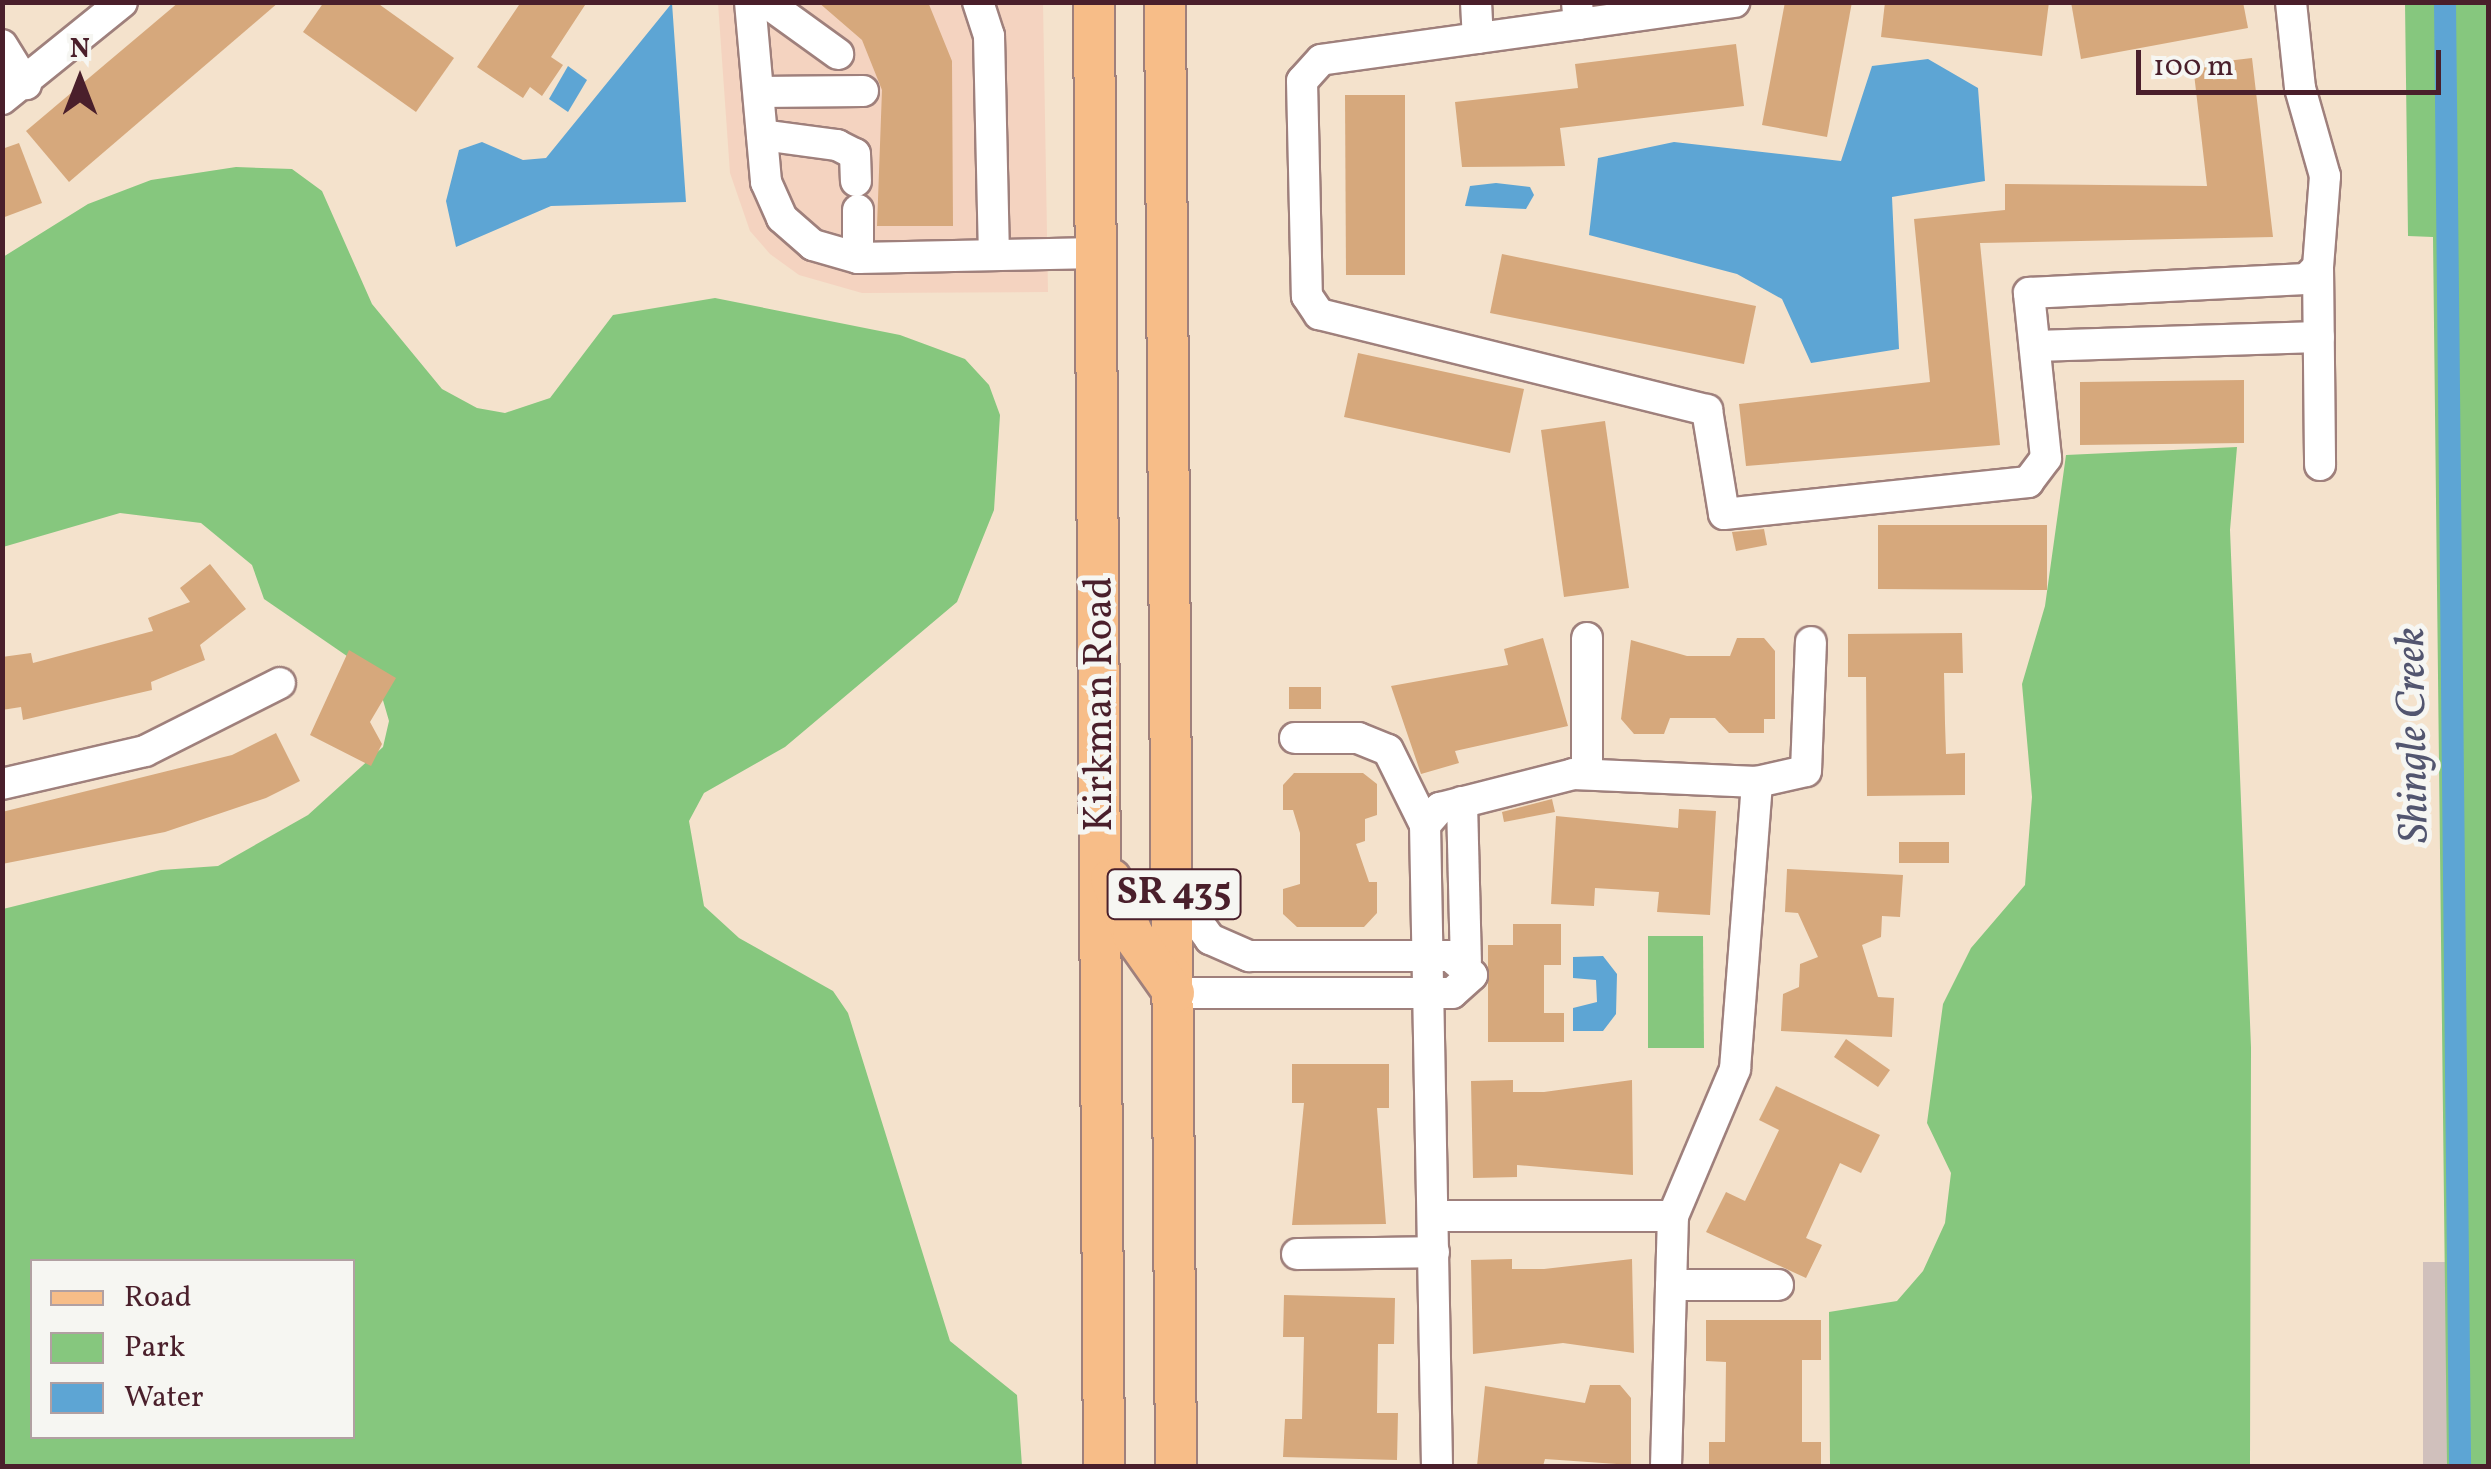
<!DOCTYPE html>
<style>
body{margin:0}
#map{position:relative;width:2491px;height:1469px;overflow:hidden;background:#f4e2cc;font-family:Vollkorn,serif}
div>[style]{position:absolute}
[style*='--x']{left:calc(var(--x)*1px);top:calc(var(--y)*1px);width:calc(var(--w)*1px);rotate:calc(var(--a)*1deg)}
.built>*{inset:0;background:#f4d3c0}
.industrial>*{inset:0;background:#d0c0bc}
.green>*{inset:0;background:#86c77e}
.water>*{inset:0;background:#5da5d4}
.canal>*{height:22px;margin:-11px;padding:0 11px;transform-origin:11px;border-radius:11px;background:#5da5d4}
.building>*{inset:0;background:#d6a87c}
.roads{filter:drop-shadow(2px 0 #9f807c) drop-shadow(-2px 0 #9f807c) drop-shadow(0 2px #9f807c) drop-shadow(0 -2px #9f807c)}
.minor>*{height:30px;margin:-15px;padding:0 15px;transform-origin:15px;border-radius:15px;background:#fff}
.major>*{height:40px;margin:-20px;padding:0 20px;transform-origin:20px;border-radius:20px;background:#f7bd88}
span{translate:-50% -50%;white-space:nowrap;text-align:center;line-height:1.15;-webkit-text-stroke:10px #f6f6f2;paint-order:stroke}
.shield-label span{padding:2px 8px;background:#f6f6f2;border:2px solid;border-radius:8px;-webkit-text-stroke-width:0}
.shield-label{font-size:38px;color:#4a1f2b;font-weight:700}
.street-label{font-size:40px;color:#4a1f2b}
.water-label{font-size:42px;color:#52556f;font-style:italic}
.frame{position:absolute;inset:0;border:5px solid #4a1f2b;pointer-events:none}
.legend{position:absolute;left:30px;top:1259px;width:325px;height:180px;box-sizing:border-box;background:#f6f6f2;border:2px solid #b1a0a2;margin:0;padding:12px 18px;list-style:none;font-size:30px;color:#4a1f2b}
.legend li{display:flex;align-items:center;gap:20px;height:50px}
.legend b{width:50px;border:2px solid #b1a0a2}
.north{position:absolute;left:30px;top:30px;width:100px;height:100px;-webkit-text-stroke:8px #f6f6f2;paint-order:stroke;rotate:0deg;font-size:28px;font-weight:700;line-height:40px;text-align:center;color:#4a1f2b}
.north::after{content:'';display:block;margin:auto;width:35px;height:45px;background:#4a1f2b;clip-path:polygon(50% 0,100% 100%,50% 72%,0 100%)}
.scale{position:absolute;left:2136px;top:50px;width:305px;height:45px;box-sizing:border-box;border:5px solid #4a1f2b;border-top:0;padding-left:12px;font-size:30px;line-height:35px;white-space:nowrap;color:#4a1f2b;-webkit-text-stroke:8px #f6f6f2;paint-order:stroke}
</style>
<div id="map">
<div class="built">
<i style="clip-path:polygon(718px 3px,1043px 3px,1048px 292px,862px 293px,799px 275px,770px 254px,750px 231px,730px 173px)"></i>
</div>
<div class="industrial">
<i style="clip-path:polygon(2423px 1262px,2488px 1262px,2488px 1466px,2423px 1466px)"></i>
</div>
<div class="green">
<i style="clip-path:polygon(2405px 3px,2488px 3px,2486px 1466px,2447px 1466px,2433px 237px,2408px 236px)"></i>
<i style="clip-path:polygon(evenodd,236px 167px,292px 169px,322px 191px,372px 304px,442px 389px,477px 408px,505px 413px,550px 398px,613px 315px,715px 298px,900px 335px,965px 359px,989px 385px,1000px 415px,994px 510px,957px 602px,785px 747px,704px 793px,689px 821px,704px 906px,739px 938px,833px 991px,848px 1013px,950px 1341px,1017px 1395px,1022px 1466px,3px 1466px,3px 909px,161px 870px,218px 866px,308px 815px,383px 747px,389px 721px,376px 676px,264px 599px,252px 565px,201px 523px,120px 513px,3px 547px,3px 257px,88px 204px,151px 180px,236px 167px,32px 1262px,352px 1262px,352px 1436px,32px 1436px,32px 1262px)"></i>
<i style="clip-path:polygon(2237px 447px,2230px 530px,2251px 1047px,2250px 1466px,1830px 1466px,1829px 1312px,1897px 1301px,1923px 1271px,1945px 1223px,1951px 1173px,1927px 1123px,1943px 1004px,1971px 948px,2025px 885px,2032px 797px,2022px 684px,2045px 606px,2066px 455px)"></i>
<i style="clip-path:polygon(1648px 936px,1703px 936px,1704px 1048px,1648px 1048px)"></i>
</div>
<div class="water">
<i style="clip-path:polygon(672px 3px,686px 202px,551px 206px,456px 247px,446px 201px,459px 150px,482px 142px,523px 160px,546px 158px)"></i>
<i style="clip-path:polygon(1928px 59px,1978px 88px,1985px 181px,1892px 197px,1899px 349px,1811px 363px,1782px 299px,1737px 274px,1589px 235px,1598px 158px,1674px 142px,1841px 161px,1872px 66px)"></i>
<i style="clip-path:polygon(568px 66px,587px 80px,568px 112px,549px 99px)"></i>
<i style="clip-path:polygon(1496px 183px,1530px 187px,1534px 195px,1526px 209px,1465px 206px,1470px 186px)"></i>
<i style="clip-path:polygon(1603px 956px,1617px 974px,1616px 1014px,1603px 1031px,1573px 1031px,1573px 1008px,1597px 1002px,1596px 980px,1573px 978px,1573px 957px)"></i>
</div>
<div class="canal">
<i style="--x:2445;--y:2;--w:1464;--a:89.41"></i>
</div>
<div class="building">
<i style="clip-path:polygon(179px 2px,279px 2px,69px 182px,26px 131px)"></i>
<i style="clip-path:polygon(324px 2px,376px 2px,454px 58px,416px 112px,303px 32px)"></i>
<i style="clip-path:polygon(521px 2px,587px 2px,551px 57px,563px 65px,542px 96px,530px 87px,523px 98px,477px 67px)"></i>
<i style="clip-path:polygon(818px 2px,928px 2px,952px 61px,953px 226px,877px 226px,882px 90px,862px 40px)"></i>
<i style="clip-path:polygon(1785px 2px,1852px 2px,1827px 137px,1762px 125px)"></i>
<i style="clip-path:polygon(1885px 2px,2049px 2px,2042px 56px,1881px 37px)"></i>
<i style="clip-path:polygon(2071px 2px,2243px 2px,2248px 28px,2081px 59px)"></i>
<i style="clip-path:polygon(1736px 44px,1744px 106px,1560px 128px,1565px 166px,1462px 167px,1455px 102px,1578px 88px,1575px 64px)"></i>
<i style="clip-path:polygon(2252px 58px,2273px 237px,1980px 243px,2000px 445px,1746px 466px,1739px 404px,1930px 382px,1914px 219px,2005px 210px,2005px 184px,2207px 186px,2193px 65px)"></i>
<i style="clip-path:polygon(1345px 95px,1405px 95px,1405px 275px,1346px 275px)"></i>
<i style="clip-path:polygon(19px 143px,42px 203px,2px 218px,2px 149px)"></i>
<i style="clip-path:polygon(1502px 254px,1756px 306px,1744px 364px,1490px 313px)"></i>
<i style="clip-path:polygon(1358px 353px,1524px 389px,1510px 453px,1344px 417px)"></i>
<i style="clip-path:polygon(2244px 380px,2244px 443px,2080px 445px,2080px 382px)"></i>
<i style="clip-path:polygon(1605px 421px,1629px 588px,1564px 597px,1541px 430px)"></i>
<i style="clip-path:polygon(1878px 525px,2047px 525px,2047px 590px,1878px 589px)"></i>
<i style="clip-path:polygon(1764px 529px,1767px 545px,1736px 551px,1732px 532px)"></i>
<i style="clip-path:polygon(210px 564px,246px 609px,200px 645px,205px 660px,151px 682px,152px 690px,23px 720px,21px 707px,2px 710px,2px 657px,31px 653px,33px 663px,153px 631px,148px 618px,190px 602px,180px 588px)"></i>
<i style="clip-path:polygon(1962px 633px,1963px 673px,1944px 673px,1945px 723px,1946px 754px,1965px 753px,1965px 795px,1867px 796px,1866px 677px,1848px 677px,1848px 634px)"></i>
<i style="clip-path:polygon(1543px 638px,1568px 726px,1455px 751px,1459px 763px,1421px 774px,1391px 686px,1508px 665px,1504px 649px)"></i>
<i style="clip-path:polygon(1737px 638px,1764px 638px,1775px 651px,1775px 719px,1764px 719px,1764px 733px,1729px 733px,1715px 718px,1670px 718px,1664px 734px,1634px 734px,1621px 719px,1631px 640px,1687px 656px,1730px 656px)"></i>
<i style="clip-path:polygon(349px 650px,396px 678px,370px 722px,382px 744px,371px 766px,310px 735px)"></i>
<i style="clip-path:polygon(1289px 687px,1321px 687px,1321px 709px,1289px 709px)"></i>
<i style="clip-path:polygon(276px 733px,300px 781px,266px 798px,165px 832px,2px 864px,2px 812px,232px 755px)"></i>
<i style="clip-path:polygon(1294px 773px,1363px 773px,1377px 784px,1377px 815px,1365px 819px,1365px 841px,1356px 844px,1369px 882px,1377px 882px,1377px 913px,1364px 927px,1297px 927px,1283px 914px,1283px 889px,1300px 884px,1300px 833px,1293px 810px,1283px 810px,1283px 785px)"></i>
<i style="clip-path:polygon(1552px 799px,1555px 812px,1504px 822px,1502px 812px)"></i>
<i style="clip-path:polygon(1679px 809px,1716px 811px,1710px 915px,1657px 912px,1659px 892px,1595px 888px,1594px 906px,1551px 904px,1556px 816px,1678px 828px)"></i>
<i style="clip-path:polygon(1899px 842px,1949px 842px,1949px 863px,1899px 863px)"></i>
<i style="clip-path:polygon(1787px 869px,1903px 875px,1900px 917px,1882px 916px,1881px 937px,1862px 945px,1878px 997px,1894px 998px,1892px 1037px,1781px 1031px,1783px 994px,1799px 987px,1800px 964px,1818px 957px,1798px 913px,1785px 912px)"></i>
<i style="clip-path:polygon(1513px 924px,1561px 924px,1561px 965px,1544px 965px,1544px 1013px,1564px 1013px,1564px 1042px,1488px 1042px,1488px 945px,1513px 945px)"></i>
<i style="clip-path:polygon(1846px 1039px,1890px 1070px,1878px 1087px,1834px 1057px)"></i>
<i style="clip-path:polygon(1292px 1064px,1389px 1064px,1389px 1108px,1377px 1108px,1386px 1224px,1292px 1225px,1304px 1103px,1292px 1103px)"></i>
<i style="clip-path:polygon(1513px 1080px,1513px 1092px,1544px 1092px,1632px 1080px,1633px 1175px,1517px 1165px,1517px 1177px,1473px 1178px,1471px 1081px)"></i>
<i style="clip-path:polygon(1776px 1086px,1880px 1135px,1861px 1173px,1840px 1163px,1806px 1238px,1822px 1245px,1806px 1278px,1706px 1232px,1726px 1192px,1745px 1201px,1779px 1130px,1759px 1120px)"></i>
<i style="clip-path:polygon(1512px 1259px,1512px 1269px,1544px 1269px,1632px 1259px,1634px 1353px,1563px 1343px,1473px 1354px,1471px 1260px)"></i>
<i style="clip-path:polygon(1284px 1295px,1395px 1298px,1394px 1344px,1378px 1344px,1377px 1413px,1398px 1413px,1397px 1460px,1283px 1457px,1285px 1419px,1302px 1419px,1304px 1337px,1283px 1337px)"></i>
<i style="clip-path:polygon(1706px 1320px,1821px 1320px,1821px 1360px,1802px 1360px,1802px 1442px,1821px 1442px,1821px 1466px,1709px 1466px,1709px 1442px,1725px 1442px,1726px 1362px,1706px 1361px)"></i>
<i style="clip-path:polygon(1590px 1385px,1620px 1385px,1631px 1398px,1631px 1465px,1545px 1459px,1543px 1466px,1477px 1466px,1485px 1386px,1585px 1403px)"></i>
</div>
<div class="roads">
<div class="minor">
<i style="--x:750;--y:2;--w:181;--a:84.9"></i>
<i style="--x:766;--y:182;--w:39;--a:66"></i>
<i style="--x:782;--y:218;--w:41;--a:41.1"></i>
<i style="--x:813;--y:245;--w:47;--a:16.1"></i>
<i style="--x:858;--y:258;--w:239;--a:-1.2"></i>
<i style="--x:766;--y:2;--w:89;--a:35.8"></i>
<i style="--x:978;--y:2;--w:36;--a:72"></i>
<i style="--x:989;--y:36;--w:219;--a:88.7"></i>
<i style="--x:1476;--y:2;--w:36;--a:87"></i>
<i style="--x:1577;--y:2;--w:22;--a:85"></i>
<i style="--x:1579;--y:24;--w:260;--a:172.1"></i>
<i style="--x:1321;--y:60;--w:28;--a:132"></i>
<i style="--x:1302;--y:81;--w:215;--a:88.7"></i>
<i style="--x:1307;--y:296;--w:22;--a:56"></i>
<i style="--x:1319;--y:314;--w:400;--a:13.9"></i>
<i style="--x:1707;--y:410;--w:105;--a:80.7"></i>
<i style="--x:1724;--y:514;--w:306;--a:-6"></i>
<i style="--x:2028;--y:482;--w:30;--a:-53"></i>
<i style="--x:2046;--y:458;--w:166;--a:-95.9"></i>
<i style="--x:2029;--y:293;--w:277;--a:-2.9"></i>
<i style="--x:2306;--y:279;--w:17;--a:-45"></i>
<i style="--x:2318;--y:267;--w:91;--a:-85.6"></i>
<i style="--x:2325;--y:176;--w:91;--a:-105.9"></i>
<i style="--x:2300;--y:88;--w:86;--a:-96"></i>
<i style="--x:1579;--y:24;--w:157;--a:-8.1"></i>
<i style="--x:2;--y:45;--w:46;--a:58.4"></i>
<i style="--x:759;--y:92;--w:104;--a:-0.6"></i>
<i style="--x:2;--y:99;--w:154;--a:-38.9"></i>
<i style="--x:762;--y:135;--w:76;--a:7.6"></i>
<i style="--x:837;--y:145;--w:20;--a:27"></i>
<i style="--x:855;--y:154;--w:27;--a:88"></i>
<i style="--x:858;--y:210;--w:48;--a:90"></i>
<i style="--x:2318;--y:267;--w:198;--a:89.4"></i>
<i style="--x:2035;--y:346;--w:284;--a:-1.8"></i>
<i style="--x:1587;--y:638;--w:136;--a:90"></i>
<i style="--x:1295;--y:738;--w:63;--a:0"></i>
<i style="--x:1358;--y:738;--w:32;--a:22"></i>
<i style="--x:1388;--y:750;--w:84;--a:63.7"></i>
<i style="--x:2;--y:784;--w:147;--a:-13"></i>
<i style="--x:145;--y:751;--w:151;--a:-26.7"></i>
<i style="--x:1462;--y:802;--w:159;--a:88.6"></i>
<i style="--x:1174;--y:889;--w:62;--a:54.2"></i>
<i style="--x:1210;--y:939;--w:43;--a:23.6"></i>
<i style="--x:1249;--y:956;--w:201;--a:0"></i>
<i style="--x:1450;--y:956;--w:29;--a:41"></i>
<i style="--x:1472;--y:975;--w:27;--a:138"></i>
<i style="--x:1452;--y:993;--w:278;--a:180"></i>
<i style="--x:1434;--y:1216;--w:239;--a:0"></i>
<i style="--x:1297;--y:1254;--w:137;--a:-0.8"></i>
<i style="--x:1671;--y:1285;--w:107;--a:0"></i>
<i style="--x:1437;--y:1466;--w:641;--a:-91.07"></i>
<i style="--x:1425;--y:825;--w:23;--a:-49"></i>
<i style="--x:1440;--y:808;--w:137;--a:-14.3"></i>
<i style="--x:1573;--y:774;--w:184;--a:2.5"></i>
<i style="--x:1757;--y:782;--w:50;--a:-12.7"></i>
<i style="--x:1806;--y:771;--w:129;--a:-87.8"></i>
<i style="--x:1666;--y:1466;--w:250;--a:-88.4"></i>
<i style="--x:1673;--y:1216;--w:160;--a:-67.1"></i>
<i style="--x:1735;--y:1069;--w:288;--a:-85.6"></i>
</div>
<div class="major">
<i style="--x:1094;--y:2;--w:1464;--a:89.61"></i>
<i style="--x:1165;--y:2;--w:1464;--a:89.57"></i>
<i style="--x:1111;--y:879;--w:60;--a:68.6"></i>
<i style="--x:1133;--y:935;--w:71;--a:54.7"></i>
</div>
</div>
<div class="shield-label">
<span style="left:1174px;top:894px">SR 435</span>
</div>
<div class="street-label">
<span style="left:1101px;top:704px;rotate:-90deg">Kirkman Road</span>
</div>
<div class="water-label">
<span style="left:2415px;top:735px;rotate:-91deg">Shingle Creek</span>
</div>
<div class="frame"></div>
<ul class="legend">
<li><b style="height:12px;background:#f7bd88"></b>Road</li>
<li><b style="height:28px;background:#86c77e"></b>Park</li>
<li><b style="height:28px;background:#5da5d4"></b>Water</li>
</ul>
<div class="north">N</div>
<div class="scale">100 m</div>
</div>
